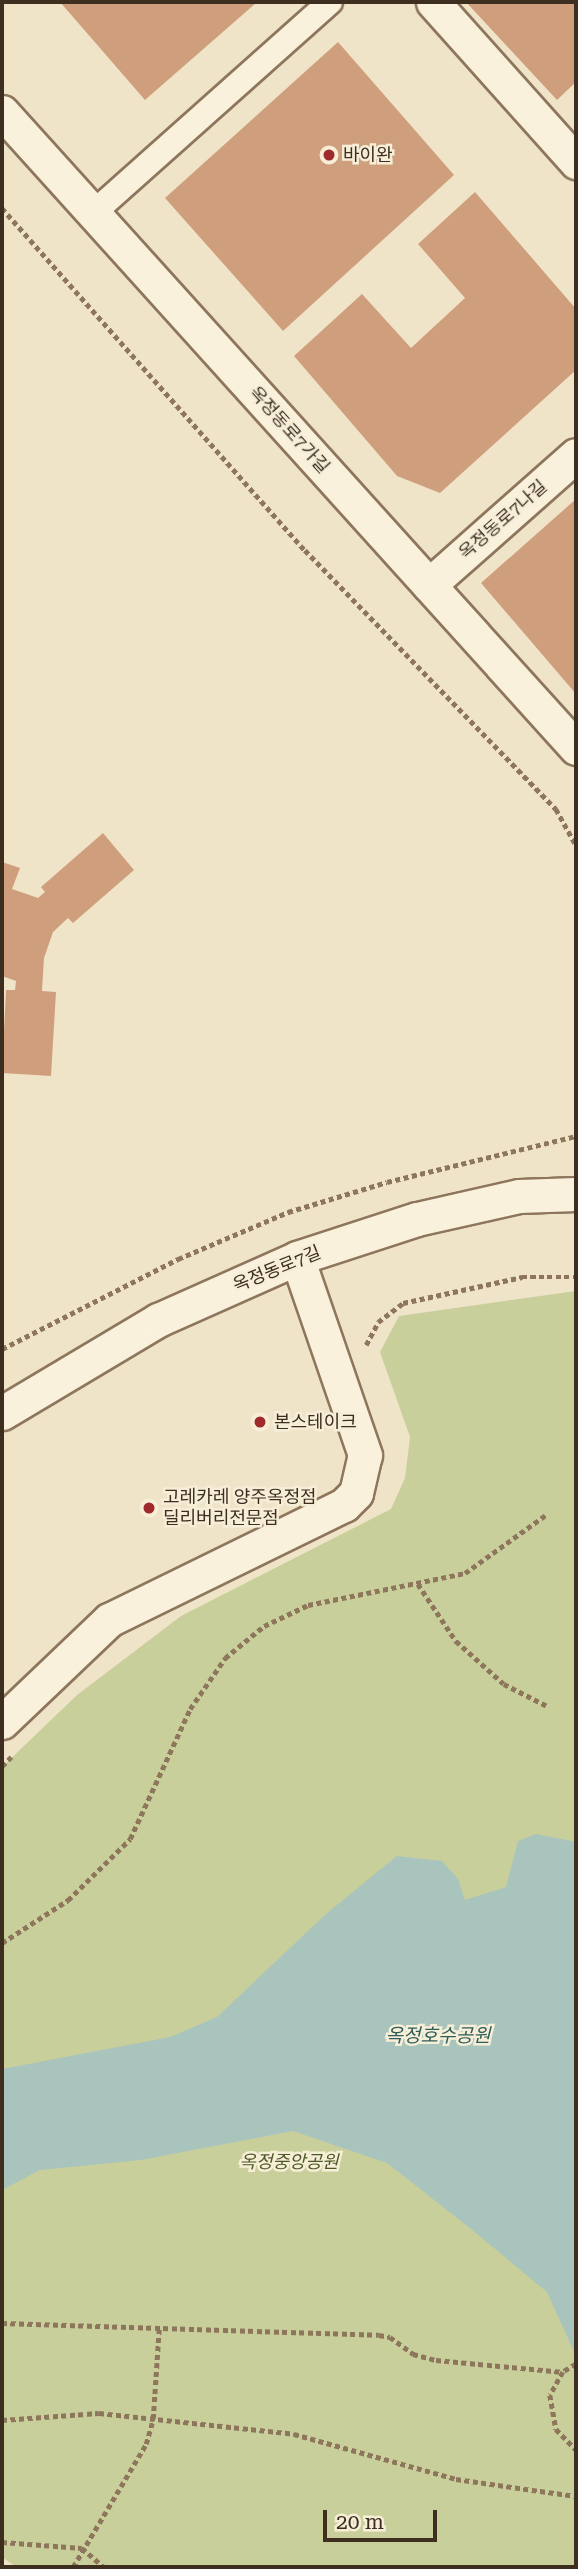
<!DOCTYPE html>
<meta charset="utf-8">
<style>
body{margin:0}
#map{position:relative;width:578px;height:2569px;overflow:hidden;background:#f0e4c8;font-family:"Roboto Serif","Noto Sans KR",serif}
div>[style]{position:absolute}
[style*='--x']{left:calc(var(--x)*1px);top:calc(var(--y)*1px);width:calc(var(--w)*1px);rotate:calc(var(--a)*1deg)}
.green>*{inset:0;background:#c9cf9b}
.water>*{inset:0;background:#a9c4bc}
.building>*{inset:0;background:#cf9f7d}
.path>*{height:4.5px;margin-top:-2.25px;transform-origin:0;background:repeating-linear-gradient(90deg,#8d765c 0 5px,transparent 0 8.5px)}
.roads{filter:drop-shadow(2px 0 #8d765c) drop-shadow(-2px 0 #8d765c) drop-shadow(0 2px #8d765c) drop-shadow(0 -2px #8d765c)}
.pedestrian>*{height:24px;margin:-12px;padding:0 12px;transform-origin:12px;border-radius:12px;background:#faf1dc}
.minor>*{height:33px;margin:-16.5px;padding:0 16.5px;transform-origin:16.5px;border-radius:16.5px;background:#faf1dc}
.dots>*{width:19px;height:19px;translate:-50% -50%;box-sizing:border-box;border:4px solid #f7eed8;border-radius:50%}
span{translate:-50% -50%;white-space:nowrap;text-align:center;line-height:1.15;-webkit-text-stroke:5px #f7eed8;paint-order:stroke}
.poi-label{font-size:18px;color:#3d2e20}
.left{translate:0 -50%;text-align:left}
.street-label{font-size:18px;color:#3d2e20}
.park-label{font-size:18px;color:#4d5a26;font-style:italic}
.water-label{font-size:19px;color:#2f5d5a;font-style:italic}
.frame{position:absolute;inset:0;border:4px solid #3d2e20;pointer-events:none}
.scale{position:absolute;left:323px;top:2510px;width:114px;height:32px;box-sizing:border-box;border:4px solid #3d2e20;border-top:0;padding-left:9px;font-size:21px;line-height:24px;white-space:nowrap;color:#3d2e20;-webkit-text-stroke:5px #f7eed8;paint-order:stroke}
</style>
<div id="map">
<div class="green">
<i style="clip-path:polygon(576px 1291px,576px 2567px,16px 2567px,2px 2557px,2px 1767px,77px 1695px,181px 1616px,391px 1509px,405px 1478px,410px 1437px,380px 1352px,399px 1316px)"></i>
</div>
<div class="water">
<i style="clip-path:polygon(536px 1834px,576px 1842px,576px 2356px,547px 2292px,471px 2229px,387px 2163px,293px 2131px,141px 2160px,40px 2170px,2px 2190px,2px 2069px,170px 2037px,217px 2017px,327px 1913px,397px 1856px,442px 1861px,458px 1879px,465px 1900px,506px 1887px,518px 1841px)"></i>
</div>
<div class="building">
<i style="clip-path:polygon(60px 2px,257px 2px,145px 100px)"></i>
<i style="clip-path:polygon(466px 2px,576px 2px,576px 82px,557px 100px)"></i>
<i style="clip-path:polygon(338px 42px,454px 175px,283px 331px,165px 198px)"></i>
<i style="clip-path:polygon(475px 192px,576px 309px,576px 370px,440px 493px,397px 476px,294px 356px,362px 294px,411px 348px,465px 298px,418px 244px)"></i>
<i style="clip-path:polygon(576px 499px,576px 694px,481px 583px)"></i>
<i style="clip-path:polygon(103px 833px,134px 870px,73px 923px,68px 918px,53px 932px,44px 958px,42px 991px,56px 992px,51px 1076px,2px 1073px,6px 990px,15px 990px,16px 981px,2px 976px,2px 862px,20px 868px,12px 889px,38px 898px,45px 892px,41px 887px)"></i>
</div>
<div class="path">
<i style="--x:2;--y:208;--w:457;--a:48.5"></i>
<i style="--x:305;--y:550;--w:361;--a:45.9"></i>
<i style="--x:556;--y:809;--w:41;--a:60.9"></i>
<i style="--x:366;--y:1345;--w:26;--a:-62"></i>
<i style="--x:378;--y:1322;--w:31;--a:-37"></i>
<i style="--x:403;--y:1303;--w:122;--a:-12.3"></i>
<i style="--x:522;--y:1277;--w:54;--a:0"></i>
<i style="--x:2;--y:1349;--w:198;--a:-27.1"></i>
<i style="--x:178;--y:1259;--w:120;--a:-23.1"></i>
<i style="--x:288;--y:1212;--w:103;--a:-16.9"></i>
<i style="--x:387;--y:1182;--w:195;--a:-13.7"></i>
<i style="--x:418;--y:1584;--w:69;--a:56.3"></i>
<i style="--x:456;--y:1641;--w:64;--a:41.9"></i>
<i style="--x:504;--y:1684;--w:48;--a:27.1"></i>
<i style="--x:2;--y:1766;--w:13;--a:-45"></i>
<i style="--x:2;--y:1943;--w:79;--a:-33.1"></i>
<i style="--x:68;--y:1900;--w:87;--a:-44.5"></i>
<i style="--x:130;--y:1839;--w:143;--a:-65.2"></i>
<i style="--x:190;--y:1709;--w:62;--a:-55.5"></i>
<i style="--x:225;--y:1658;--w:50;--a:-39.4"></i>
<i style="--x:264;--y:1626;--w:49;--a:-25.5"></i>
<i style="--x:308;--y:1605;--w:160;--a:-11.5"></i>
<i style="--x:465;--y:1573;--w:101;--a:-35.7"></i>
<i style="--x:2;--y:2323;--w:377;--a:1.8"></i>
<i style="--x:379;--y:2335;--w:11;--a:10"></i>
<i style="--x:390;--y:2337;--w:29;--a:36"></i>
<i style="--x:413;--y:2354;--w:24;--a:15"></i>
<i style="--x:436;--y:2360;--w:128;--a:5.4"></i>
<i style="--x:576;--y:2364;--w:15;--a:148"></i>
<i style="--x:563;--y:2372;--w:26;--a:119"></i>
<i style="--x:550;--y:2395;--w:35;--a:80"></i>
<i style="--x:556;--y:2429;--w:29;--a:46"></i>
<i style="--x:2;--y:2420;--w:97;--a:-4.1"></i>
<i style="--x:99;--y:2413;--w:196;--a:6.1"></i>
<i style="--x:294;--y:2434;--w:168;--a:15.5"></i>
<i style="--x:456;--y:2479;--w:121;--a:8.1"></i>
<i style="--x:2;--y:2542;--w:80;--a:4.3"></i>
<i style="--x:82;--y:2548;--w:29;--a:41"></i>
<i style="--x:73;--y:2567;--w:143;--a:-59.3"></i>
<i style="--x:146;--y:2444;--w:26;--a:-74"></i>
<i style="--x:153;--y:2419;--w:91;--a:-86.2"></i>
</div>
<div class="roads">
<div class="pedestrian">
<i style="--x:91;--y:215;--w:320;--a:-41.7"></i>
</div>
<div class="minor">
<i style="--x:433;--y:2;--w:215;--a:48.2"></i>
<i style="--x:2;--y:112;--w:857;--a:47.93"></i>
<i style="--x:429;--y:585;--w:196;--a:-41.5"></i>
<i style="--x:2;--y:1413;--w:182;--a:-30.8"></i>
<i style="--x:158;--y:1320;--w:152;--a:-24"></i>
<i style="--x:297;--y:1258;--w:126;--a:-18"></i>
<i style="--x:417;--y:1219;--w:105;--a:-12.7"></i>
<i style="--x:519;--y:1196;--w:57;--a:-2"></i>
<i style="--x:2;--y:1722;--w:148;--a:-43.6"></i>
<i style="--x:109;--y:1620;--w:262;--a:-26.1"></i>
<i style="--x:344;--y:1505;--w:17;--a:-45"></i>
<i style="--x:356;--y:1493;--w:39;--a:-77"></i>
<i style="--x:365;--y:1455;--w:208;--a:-109"></i>
</div>
</div>
<div class="dots">
<i style="left:329px;top:155px;background:#9e2a2b"></i>
<i style="left:260px;top:1422px;background:#9e2a2b"></i>
<i style="left:149px;top:1508px;background:#9e2a2b"></i>
</div>
<div class="poi-label">
<span class="left" style="left:343px;top:155px">바이완</span>
<span class="left" style="left:274px;top:1422px">본스테이크</span>
<span class="left" style="left:163px;top:1508px">고레카레 양주옥정점<br>딜리버리전문점</span>
</div>
<div class="street-label">
<span style="left:289px;top:430px;rotate:48deg">옥정동로7가길</span>
<span style="left:503px;top:520px;rotate:-41deg">옥정동로7나길</span>
<span style="left:277px;top:1269px;rotate:-22deg">옥정동로7길</span>
</div>
<div class="park-label">
<span style="left:289px;top:2162px">옥정중앙공원</span>
</div>
<div class="water-label">
<span style="left:438px;top:2036px">옥정호수공원</span>
</div>
<div class="frame"></div>
<div class="scale">20 m</div>
</div>
